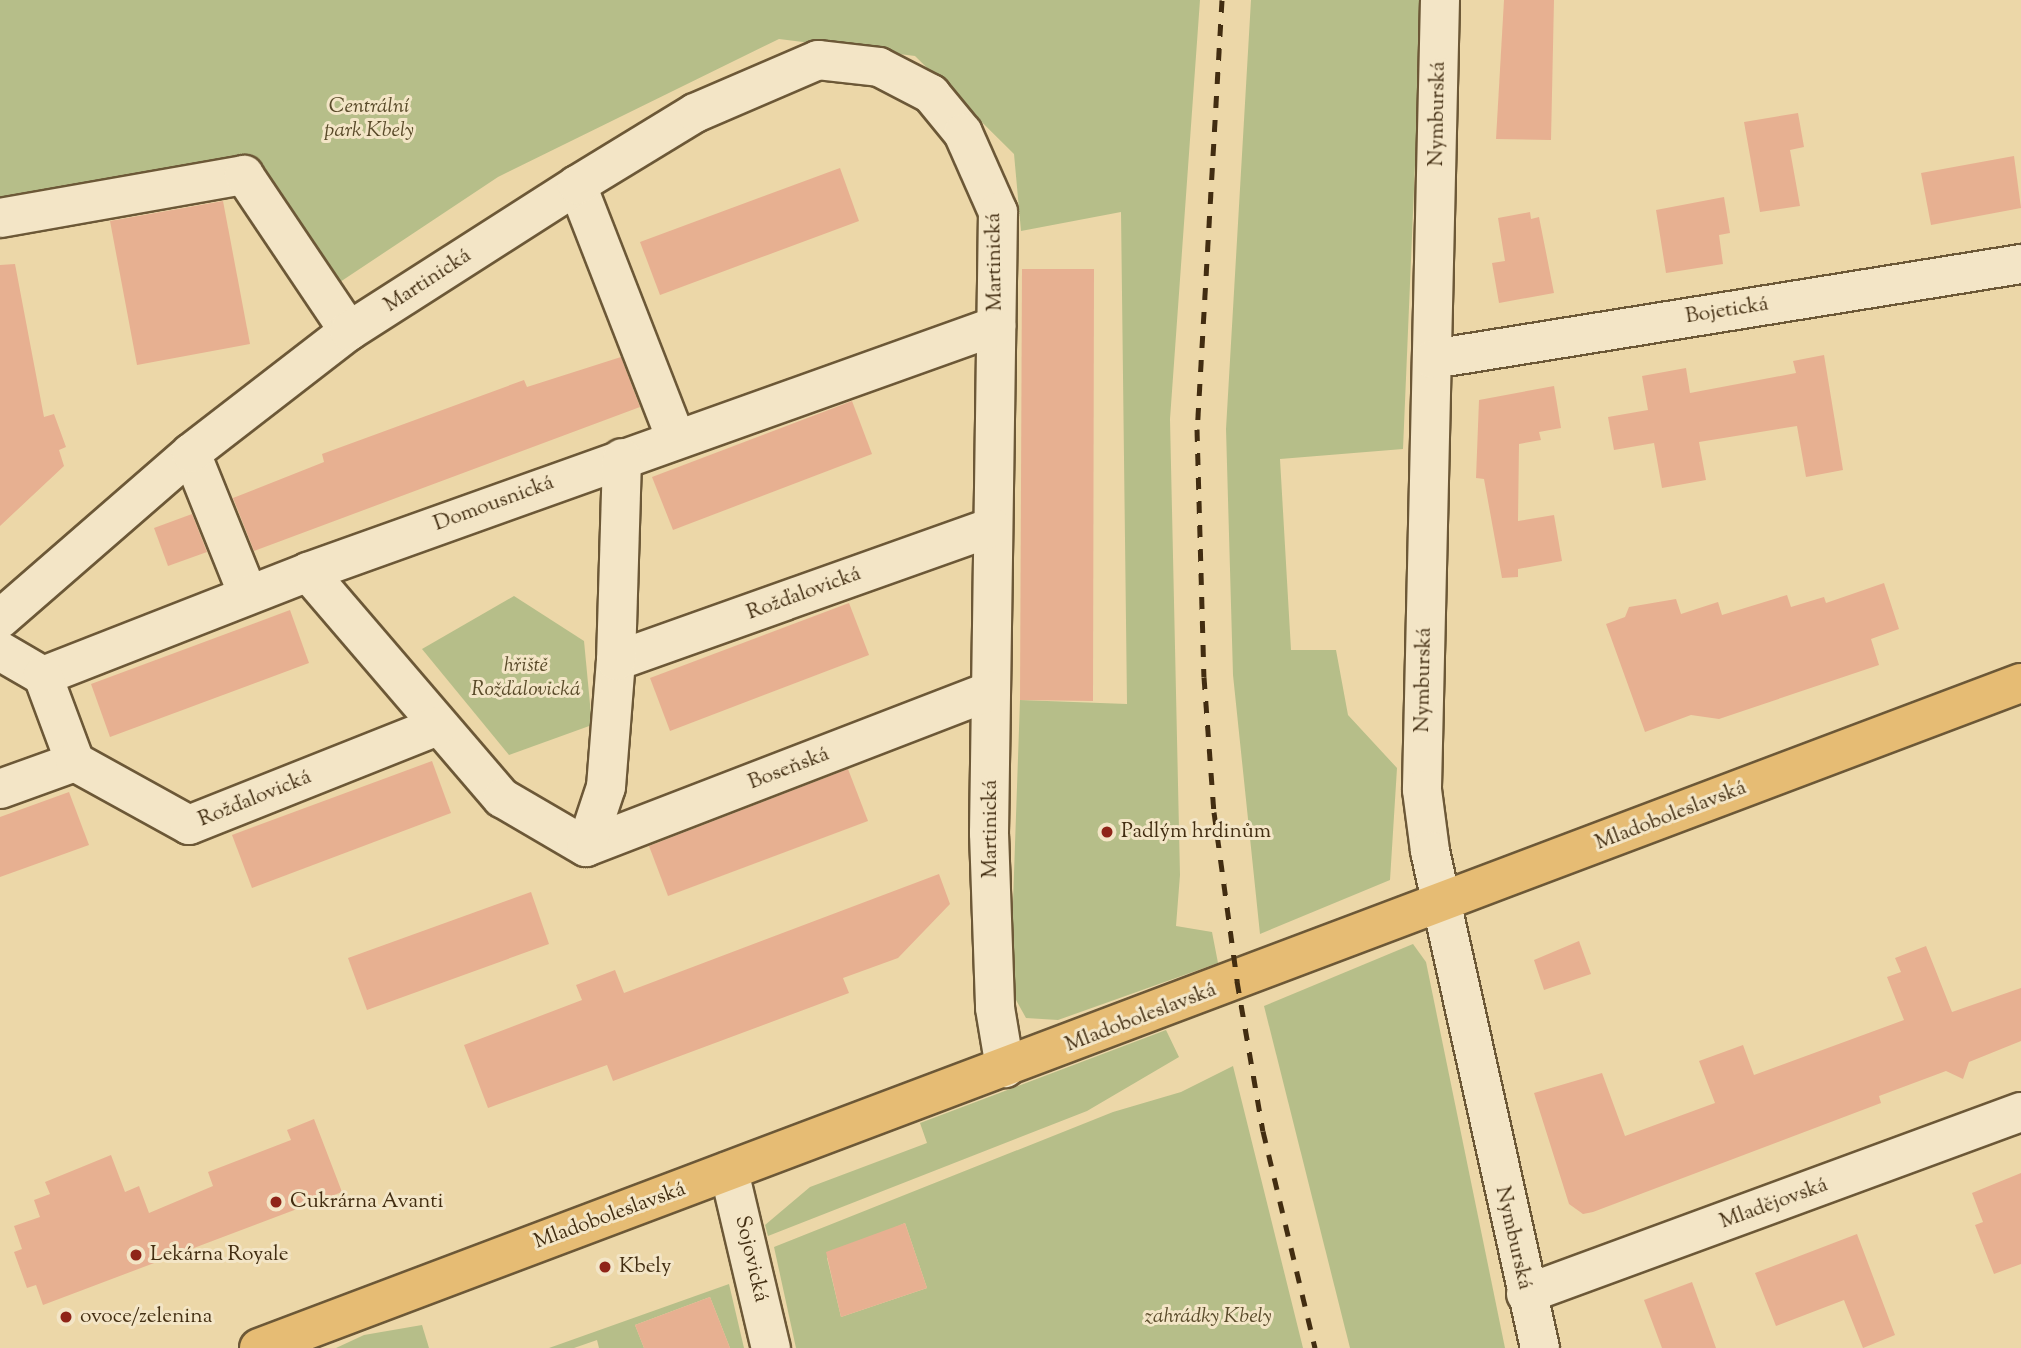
<!DOCTYPE html>
<meta charset="utf-8">
<style>
body{margin:0}
#map{position:relative;width:2021px;height:1348px;overflow:hidden;background:#ecd7a8;font-family:"Sorts Mill Goudy",serif}
div>[style]{position:absolute}
[style*='--x']{left:calc(var(--x)*1px);top:calc(var(--y)*1px);width:calc(var(--w)*1px);rotate:calc(var(--a)*1deg)}
.green>*{inset:0;background:#b6be89}
.building>*{inset:0;background:#e7b091}
.roads{filter:drop-shadow(2px 0 #6c5837) drop-shadow(-2px 0 #6c5837) drop-shadow(0 2px #6c5837) drop-shadow(0 -2px #6c5837)}
.minor>*{height:38px;margin:-19px;padding:0 19px;transform-origin:19px;border-radius:19px;background:#f3e5c6}
.major>*{height:38px;margin:-19px;padding:0 19px;transform-origin:19px;border-radius:19px;background:#e6bc74}
.rail>*{height:5px;margin-top:-2.5px;transform-origin:0;background:repeating-linear-gradient(90deg,#422d11 0 12px,transparent 0 24px)}
.dots>*{width:19px;height:19px;translate:-50% -50%;box-sizing:border-box;border:4px solid #f3e5c6;border-radius:50%}
span{translate:-50% -50%;white-space:nowrap;text-align:center;line-height:1.15;-webkit-text-stroke:6px #f3e5c6;paint-order:stroke}
.park-label{font-size:21px;color:#594a29;font-style:italic}
.street-label{font-size:21px;color:#422d11}
.poi-label{font-size:21px;color:#422d11}
.left{translate:0 -50%;text-align:left}
</style>
<div id="map">
<div class="green">
<i style="clip-path:polygon(0 0,1200px 0,1170px 419px,1180px 875px,1176px 926px,1212px 932px,1218px 963px,1058px 1020px,1026px 1018px,1010px 989px,1020px 700px,1127px 704px,1121px 212px,1021px 231px,1014px 154px,915px 56px,779px 39px,498px 177px,340px 282px,250px 156px,0 198px)"></i>
<i style="clip-path:polygon(1251px 0,1422px 0,1403px 449px,1280px 459px,1291px 650px,1336px 650px,1348px 715px,1397px 768px,1390px 880px,1260px 934px,1233px 675px,1226px 429px)"></i>
<i style="clip-path:polygon(514px 596px,584px 641px,592px 725px,509px 755px,422px 649px)"></i>
<i style="clip-path:polygon(1413px 944px,1426px 962px,1505px 1348px,1350px 1348px,1264px 1006px)"></i>
<i style="clip-path:polygon(1166px 1030px,1179px 1057px,1087px 1111px,768px 1236px,765px 1225px,810px 1187px,927px 1143px,920px 1123px)"></i>
<i style="clip-path:polygon(evenodd,1233px 1066px,1303px 1348px,796px 1348px,774px 1247px,1113px 1112px,1181px 1092px,1233px 1066px,905px 1223px,927px 1288px,841px 1317px,827px 1258px,905px 1223px)"></i>
<i style="clip-path:polygon(729px 1284px,744px 1348px,730px 1348px,710px 1297px,635px 1325px,644px 1348px,599px 1348px,597px 1340px,574px 1348px,549px 1348px)"></i>
<i style="clip-path:polygon(422px 1325px,429px 1348px,336px 1348px,364px 1335px)"></i>
</div>
<div class="building">
<i style="clip-path:polygon(1504px 0,1554px 0,1551px 140px,1496px 139px)"></i>
<i style="clip-path:polygon(1798px 113px,1804px 147px,1790px 150px,1800px 206px,1760px 212px,1744px 122px)"></i>
<i style="clip-path:polygon(2014px 156px,2021px 208px,1931px 225px,1921px 173px)"></i>
<i style="clip-path:polygon(840px 168px,859px 221px,660px 295px,640px 242px)"></i>
<i style="clip-path:polygon(1724px 197px,1730px 233px,1719px 235px,1723px 264px,1666px 273px,1656px 210px)"></i>
<i style="clip-path:polygon(223px 201px,250px 344px,137px 365px,110px 221px)"></i>
<i style="clip-path:polygon(1530px 212px,1531px 219px,1539px 217px,1554px 293px,1499px 303px,1492px 263px,1505px 261px,1498px 218px)"></i>
<i style="clip-path:polygon(15px 264px,44px 417px,54px 414px,66px 447px,59px 450px,64px 466px,0 526px,0 265px)"></i>
<i style="clip-path:polygon(1022px 269px,1094px 269px,1093px 701px,1020px 700px)"></i>
<i style="clip-path:polygon(1824px 355px,1843px 470px,1806px 477px,1797px 426px,1699px 442px,1706px 480px,1662px 488px,1654px 443px,1614px 450px,1608px 417px,1648px 410px,1642px 376px,1686px 368px,1690px 393px,1796px 373px,1793px 361px)"></i>
<i style="clip-path:polygon(621px 357px,640px 407px,254px 551px,233px 498px,324px 462px,322px 454px,524px 380px,527px 387px)"></i>
<i style="clip-path:polygon(1554px 386px,1561px 428px,1539px 432px,1541px 440px,1519px 444px,1518px 521px,1554px 515px,1562px 561px,1518px 569px,1518px 577px,1502px 578px,1484px 479px,1476px 478px,1479px 400px)"></i>
<i style="clip-path:polygon(852px 401px,872px 454px,673px 530px,652px 477px)"></i>
<i style="clip-path:polygon(192px 514px,207px 552px,168px 566px,154px 528px)"></i>
<i style="clip-path:polygon(1884px 583px,1899px 629px,1871px 639px,1879px 665px,1719px 719px,1691px 715px,1645px 732px,1606px 624px,1625px 617px,1629px 607px,1676px 599px,1681px 614px,1718px 602px,1722px 615px,1787px 595px,1791px 607px,1824px 597px,1826px 603px)"></i>
<i style="clip-path:polygon(849px 603px,869px 655px,670px 731px,650px 678px)"></i>
<i style="clip-path:polygon(290px 610px,309px 663px,110px 737px,91px 684px)"></i>
<i style="clip-path:polygon(432px 761px,451px 813px,252px 888px,232px 835px)"></i>
<i style="clip-path:polygon(848px 769px,868px 821px,668px 896px,649px 846px)"></i>
<i style="clip-path:polygon(69px 792px,89px 845px,0 877px,0 817px)"></i>
<i style="clip-path:polygon(939px 874px,950px 904px,898px 958px,843px 978px,849px 993px,613px 1081px,607px 1065px,488px 1108px,464px 1045px,582px 1000px,576px 985px,615px 970px,624px 993px)"></i>
<i style="clip-path:polygon(531px 892px,549px 944px,367px 1010px,348px 958px)"></i>
<i style="clip-path:polygon(1579px 941px,1591px 974px,1544px 990px,1534px 960px)"></i>
<i style="clip-path:polygon(1926px 946px,1952px 1012px,2021px 988px,2021px 1041px,1969px 1062px,1963px 1079px,1946px 1071px,1879px 1096px,1881px 1103px,1593px 1212px,1583px 1214px,1569px 1204px,1534px 1093px,1602px 1073px,1625px 1136px,1715px 1103px,1699px 1061px,1743px 1045px,1754px 1075px,1904px 1020px,1887px 977px,1901px 972px,1895px 958px)"></i>
<i style="clip-path:polygon(314px 1119px,342px 1192px,43px 1305px,36px 1285px,27px 1288px,14px 1252px,22px 1249px,14px 1226px,40px 1217px,34px 1200px,50px 1194px,45px 1182px,111px 1155px,125px 1192px,139px 1186px,149px 1213px,213px 1186px,208px 1172px,291px 1140px,287px 1130px)"></i>
<i style="clip-path:polygon(2021px 1173px,2021px 1264px,1994px 1274px,1975px 1225px,1983px 1222px,1972px 1193px)"></i>
<i style="clip-path:polygon(905px 1223px,927px 1288px,841px 1317px,826px 1252px)"></i>
<i style="clip-path:polygon(1857px 1234px,1895px 1335px,1863px 1348px,1844px 1300px,1776px 1326px,1755px 1273px)"></i>
<i style="clip-path:polygon(1692px 1282px,1716px 1348px,1662px 1348px,1644px 1300px)"></i>
<i style="clip-path:polygon(710px 1297px,730px 1348px,644px 1348px,635px 1325px)"></i>
</div>
<div class="roads">
<div class="minor">
<i style="--x:1440;--y:0;--w:790;--a:91.31"></i>
<i style="--x:1422;--y:790;--w:62;--a:82.5"></i>
<i style="--x:1430;--y:851;--w:509;--a:77.52"></i>
<i style="--x:577;--y:185;--w:273;--a:68.7"></i>
<i style="--x:0;--y:218;--w:248;--a:-10"></i>
<i style="--x:244;--y:175;--w:188;--a:56.1"></i>
<i style="--x:1433;--y:359;--w:596;--a:-9.18"></i>
<i style="--x:191;--y:453;--w:153;--a:68.1"></i>
<i style="--x:308;--y:572;--w:298;--a:49.4"></i>
<i style="--x:502;--y:798;--w:97;--a:30.3"></i>
<i style="--x:0;--y:619;--w:253;--a:-41"></i>
<i style="--x:191;--y:453;--w:200;--a:-37.7"></i>
<i style="--x:349;--y:331;--w:271;--a:-32.6"></i>
<i style="--x:577;--y:185;--w:138;--a:-31.4"></i>
<i style="--x:695;--y:113;--w:134;--a:-23.3"></i>
<i style="--x:818;--y:60;--w:61;--a:6.5"></i>
<i style="--x:879;--y:67;--w:59;--a:27.4"></i>
<i style="--x:931;--y:94;--w:50;--a:50.6"></i>
<i style="--x:963;--y:133;--w:86;--a:66.1"></i>
<i style="--x:998;--y:212;--w:621;--a:90.83"></i>
<i style="--x:989;--y:833;--w:175;--a:88"></i>
<i style="--x:995;--y:1008;--w:61;--a:80.5"></i>
<i style="--x:0;--y:651;--w:50;--a:30.2"></i>
<i style="--x:43;--y:676;--w:285;--a:-21.4"></i>
<i style="--x:308;--y:572;--w:731;--a:-19.67"></i>
<i style="--x:616;--y:661;--w:399;--a:-19.6"></i>
<i style="--x:43;--y:676;--w:92;--a:69.6"></i>
<i style="--x:0;--y:789;--w:80;--a:-19.8"></i>
<i style="--x:75;--y:762;--w:130;--a:28.9"></i>
<i style="--x:189;--y:825;--w:268;--a:-21.7"></i>
<i style="--x:586;--y:847;--w:434;--a:-21.1"></i>
<i style="--x:586;--y:847;--w:63;--a:-71.6"></i>
<i style="--x:606;--y:787;--w:126;--a:-85.5"></i>
<i style="--x:616;--y:661;--w:203;--a:-88.3"></i>
<i style="--x:729;--y:1171;--w:182;--a:76.7"></i>
<i style="--x:1526;--y:1294;--w:527;--a:-20.19"></i>
</div>
<div class="major">
<i style="--x:259;--y:1348;--w:1883;--a:-20.68"></i>
</div>
</div>
<div class="rail">
<i style="--x:1222;--y:0;--w:430;--a:93.3"></i>
<i style="--x:1197;--y:429;--w:248;--a:88.4"></i>
<i style="--x:1204;--y:677;--w:135;--a:85.8"></i>
<i style="--x:1214;--y:812;--w:171;--a:82.2"></i>
<i style="--x:1237;--y:981;--w:152;--a:80.2"></i>
<i style="--x:1263;--y:1131;--w:223;--a:76.5"></i>
</div>
<div class="dots">
<i style="left:1107px;top:832px;background:#8f2418"></i>
<i style="left:276px;top:1202px;background:#8f2418"></i>
<i style="left:136px;top:1255px;background:#8f2418"></i>
<i style="left:605px;top:1267px;background:#8f2418"></i>
<i style="left:66px;top:1317px;background:#8f2418"></i>
</div>
<div class="park-label">
<span style="left:369px;top:119px">Centrální<br>park Kbely</span>
<span style="left:526px;top:678px">hřiště<br>Rožďalovická</span>
<span style="left:1208px;top:1317px">zahrádky Kbely</span>
</div>
<div class="street-label">
<span style="left:1438px;top:114px;rotate:-89deg">Nymburská</span>
<span style="left:995px;top:262px;rotate:-91deg">Martinická</span>
<span style="left:428px;top:281px;rotate:-33deg">Martinická</span>
<span style="left:1727px;top:311px;rotate:-9deg">Bojetická</span>
<span style="left:494px;top:504px;rotate:-20deg">Domousnická</span>
<span style="left:804px;top:594px;rotate:-20deg">Rožďalovická</span>
<span style="left:1424px;top:680px;rotate:-89deg">Nymburská</span>
<span style="left:789px;top:769px;rotate:-21deg">Boseňská</span>
<span style="left:255px;top:799px;rotate:-22deg">Rožďalovická</span>
<span style="left:1671px;top:816px;rotate:-21deg">Mladoboleslavská</span>
<span style="left:991px;top:829px;rotate:-90deg">Martinická</span>
<span style="left:1141px;top:1018px;rotate:-21deg">Mladoboleslavská</span>
<span style="left:1774px;top:1204px;rotate:-20deg">Mladějovská</span>
<span style="left:610px;top:1216px;rotate:-20deg">Mladoboleslavská</span>
<span style="left:1513px;top:1238px;rotate:77deg">Nymburská</span>
<span style="left:751px;top:1259px;rotate:77deg">Sojovická</span>
</div>
<div class="poi-label">
<span class="left" style="left:1121px;top:832px">Padlým hrdinům</span>
<span class="left" style="left:290px;top:1202px">Cukrárna Avanti</span>
<span class="left" style="left:150px;top:1255px">Lekárna Royale</span>
<span class="left" style="left:619px;top:1267px">Kbely</span>
<span class="left" style="left:80px;top:1317px">ovoce/zelenina</span>
</div>
</div>
